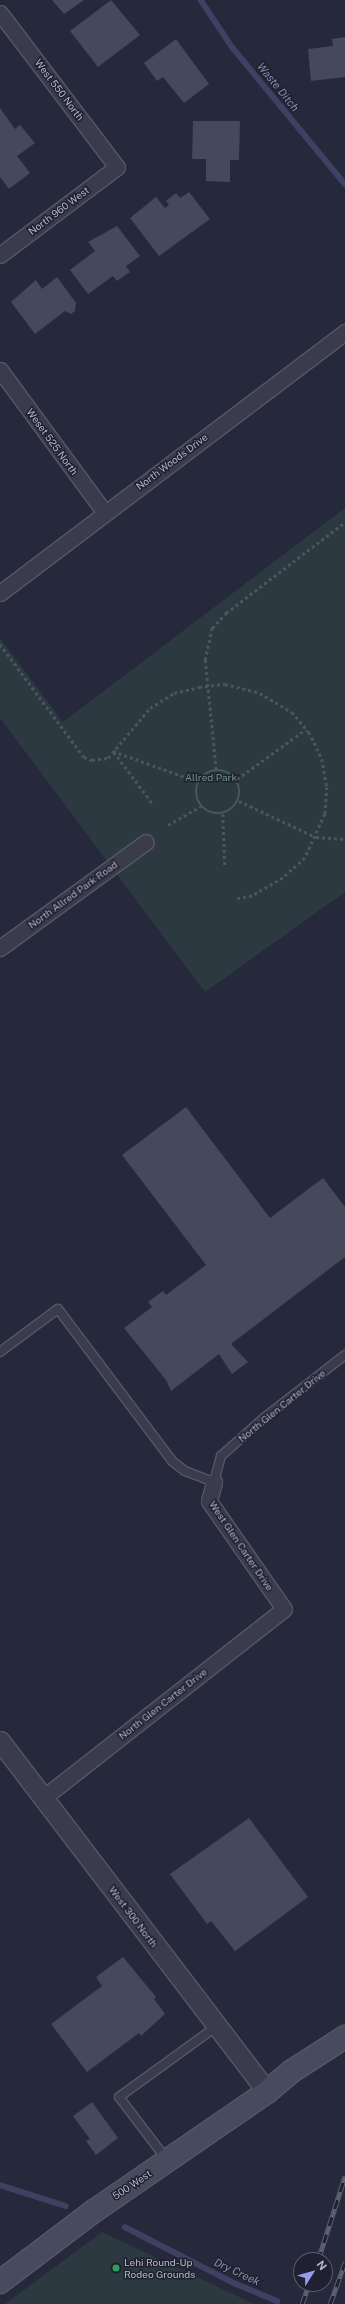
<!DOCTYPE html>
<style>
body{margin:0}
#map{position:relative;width:345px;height:2304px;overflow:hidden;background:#26293b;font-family:"Public Sans",sans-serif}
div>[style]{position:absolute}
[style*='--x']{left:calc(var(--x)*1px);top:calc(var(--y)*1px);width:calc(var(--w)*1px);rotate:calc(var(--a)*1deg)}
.green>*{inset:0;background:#2c3940}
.stream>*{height:5.5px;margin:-2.75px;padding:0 2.75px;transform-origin:2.75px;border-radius:2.75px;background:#3d4162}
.building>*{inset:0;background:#46485c}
.path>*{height:2.5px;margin-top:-1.25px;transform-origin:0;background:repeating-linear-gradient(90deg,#4a555d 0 3px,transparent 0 6px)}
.path>.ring{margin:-1.25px;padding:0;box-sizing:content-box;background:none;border:2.5px solid #4a555d;border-radius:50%}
.roads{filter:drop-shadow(1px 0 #555766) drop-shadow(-1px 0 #555766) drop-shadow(0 1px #555766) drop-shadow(0 -1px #555766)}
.service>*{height:8px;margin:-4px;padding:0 4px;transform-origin:4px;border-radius:4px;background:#3a3b4b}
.minor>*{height:15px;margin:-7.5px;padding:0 7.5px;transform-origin:7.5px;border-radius:7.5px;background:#3a3b4b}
.tertiary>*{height:19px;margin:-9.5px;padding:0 9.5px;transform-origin:9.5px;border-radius:9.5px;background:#3a3b4b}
.secondary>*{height:22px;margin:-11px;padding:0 11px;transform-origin:11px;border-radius:11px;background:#484a5e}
.rail>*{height:4.5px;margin-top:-2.25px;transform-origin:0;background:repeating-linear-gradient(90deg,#1f2130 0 9px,#5e6074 0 18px);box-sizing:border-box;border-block:1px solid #5e6074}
.dots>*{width:11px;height:11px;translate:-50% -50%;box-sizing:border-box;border:2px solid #1f2130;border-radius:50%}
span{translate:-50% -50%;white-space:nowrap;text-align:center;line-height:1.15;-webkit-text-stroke:3px #1f2130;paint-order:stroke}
.street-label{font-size:10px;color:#b5b7c7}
.park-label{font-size:10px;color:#6f9584}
.poi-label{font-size:10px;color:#b5b7c7}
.left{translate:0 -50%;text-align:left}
.water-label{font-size:11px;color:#878cb0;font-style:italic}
.north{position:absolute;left:293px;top:2252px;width:40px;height:40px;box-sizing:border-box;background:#1f2130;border:1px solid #5b5d6c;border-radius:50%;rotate:53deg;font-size:11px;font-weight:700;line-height:16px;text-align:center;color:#b5b7c7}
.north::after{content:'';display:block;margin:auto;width:14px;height:18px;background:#949aed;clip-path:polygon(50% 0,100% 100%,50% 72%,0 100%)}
</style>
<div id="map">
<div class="green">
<i style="clip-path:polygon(345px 508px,345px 892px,205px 992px,0 718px,0 638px,63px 722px)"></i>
<i style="clip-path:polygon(102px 2232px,254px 2304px,5px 2304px)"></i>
</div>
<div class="stream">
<i style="--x:201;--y:0;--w:58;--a:56.3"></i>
<i style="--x:233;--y:48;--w:176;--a:50.5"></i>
<i style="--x:0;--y:2185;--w:69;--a:17.7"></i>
<i style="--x:125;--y:2227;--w:123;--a:27.2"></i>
<i style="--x:234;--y:2283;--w:47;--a:22.7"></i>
</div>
<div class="building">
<i style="clip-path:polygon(52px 0,84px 0,64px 14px)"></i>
<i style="clip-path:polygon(111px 0,140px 35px,98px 67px,70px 31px)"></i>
<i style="clip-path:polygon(345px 37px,345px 77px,311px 81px,308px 49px,333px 46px,332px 39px)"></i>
<i style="clip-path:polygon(176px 39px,209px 84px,184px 103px,163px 77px,157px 81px,144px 63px)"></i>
<i style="clip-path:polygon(0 108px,15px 129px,20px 125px,35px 143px,17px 156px,30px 173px,9px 189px,0 177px)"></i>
<i style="clip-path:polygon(193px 121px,240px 121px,239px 160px,230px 160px,230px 182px,206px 181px,206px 159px,192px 159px)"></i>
<i style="clip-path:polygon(189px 192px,210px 219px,159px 256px,130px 218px,156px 197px,165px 208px,169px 205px,166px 201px,176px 193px,180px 198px)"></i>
<i style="clip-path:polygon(117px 226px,140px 256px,126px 266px,130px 272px,117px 281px,113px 276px,88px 294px,70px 270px,95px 251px,88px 242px)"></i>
<i style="clip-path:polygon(57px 277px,76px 303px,75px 311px,71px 314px,65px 311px,35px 334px,11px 302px,36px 280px,42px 289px)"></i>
<i style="clip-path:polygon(186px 1107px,270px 1218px,323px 1178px,345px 1207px,345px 1257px,231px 1344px,248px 1362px,232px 1374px,219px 1354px,171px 1391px,166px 1380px,124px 1328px,152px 1307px,148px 1302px,163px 1291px,166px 1295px,206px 1265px,122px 1155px)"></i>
<i style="clip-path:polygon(249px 1818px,308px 1897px,235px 1951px,211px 1921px,207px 1924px,170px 1874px)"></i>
<i style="clip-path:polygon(123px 1957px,156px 1997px,154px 1999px,165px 2014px,141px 2036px,139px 2033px,87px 2072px,51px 2024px,102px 1986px,96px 1977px)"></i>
<i style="clip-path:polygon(92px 2102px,118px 2138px,96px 2155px,86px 2141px,90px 2139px,73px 2116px)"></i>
</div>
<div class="path">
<i style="--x:0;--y:644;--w:141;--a:53.4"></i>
<i style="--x:84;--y:757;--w:9;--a:21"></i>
<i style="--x:92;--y:760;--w:16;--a:-7"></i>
<i style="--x:108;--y:758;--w:65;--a:-50"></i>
<i style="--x:150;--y:708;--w:28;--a:-32"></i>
<i style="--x:174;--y:693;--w:26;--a:-13"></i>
<i style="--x:199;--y:687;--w:26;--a:-7"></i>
<i style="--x:225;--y:684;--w:36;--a:14"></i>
<i style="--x:260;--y:693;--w:37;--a:31"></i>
<i style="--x:292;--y:712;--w:26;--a:50"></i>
<i style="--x:309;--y:732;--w:30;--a:64"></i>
<i style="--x:322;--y:759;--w:28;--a:80"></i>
<i style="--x:327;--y:787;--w:27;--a:94"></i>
<i style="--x:325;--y:814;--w:48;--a:114.4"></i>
<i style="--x:305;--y:858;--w:30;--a:138"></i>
<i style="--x:283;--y:878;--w:36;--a:150"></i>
<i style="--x:252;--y:896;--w:15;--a:169"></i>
<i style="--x:113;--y:751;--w:91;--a:19.8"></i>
<i style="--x:114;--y:752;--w:64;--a:53.3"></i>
<i class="ring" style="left:196px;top:770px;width:41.5px;height:41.5px"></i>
<i style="--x:216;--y:770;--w:111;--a:-95.7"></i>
<i style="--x:205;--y:660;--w:33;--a:-78"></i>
<i style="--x:212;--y:628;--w:21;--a:-47"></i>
<i style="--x:226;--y:613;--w:150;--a:-37.4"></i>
<i style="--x:237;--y:779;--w:85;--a:-35.9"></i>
<i style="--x:239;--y:801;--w:85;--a:25.1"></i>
<i style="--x:316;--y:837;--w:29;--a:4"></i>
<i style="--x:223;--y:814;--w:53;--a:87.8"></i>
<i style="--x:168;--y:825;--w:38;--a:-30"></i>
</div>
<div class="roads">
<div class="service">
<i style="--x:0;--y:1352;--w:72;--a:-36.6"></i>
<i style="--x:58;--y:1309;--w:190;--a:53.1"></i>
<i style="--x:172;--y:1461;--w:16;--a:38"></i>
<i style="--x:185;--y:1471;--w:31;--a:21"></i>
<i style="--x:214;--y:1482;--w:27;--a:-75"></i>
<i style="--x:221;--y:1456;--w:57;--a:-41.5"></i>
<i style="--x:264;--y:1418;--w:103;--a:-37.9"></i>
<i style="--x:167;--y:2160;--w:79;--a:-127.3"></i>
<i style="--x:119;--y:2097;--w:121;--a:-35.9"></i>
</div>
<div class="minor">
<i style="--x:0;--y:13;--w:193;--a:52.8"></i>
<i style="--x:117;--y:167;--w:146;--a:143.1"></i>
<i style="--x:0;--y:370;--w:177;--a:53.7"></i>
<i style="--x:0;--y:593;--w:433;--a:-37.1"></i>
<i style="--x:0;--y:948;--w:180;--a:-36"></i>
<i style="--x:43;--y:1798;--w:306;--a:-38.1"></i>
<i style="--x:284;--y:1609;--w:131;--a:-124.8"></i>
<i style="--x:209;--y:1501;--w:20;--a:-75"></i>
</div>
<div class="tertiary">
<i style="--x:0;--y:1741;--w:441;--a:52.7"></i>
</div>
<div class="secondary">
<i style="--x:0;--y:2282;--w:118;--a:-37.1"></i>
<i style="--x:94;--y:2211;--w:210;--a:-34.5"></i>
<i style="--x:267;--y:2092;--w:33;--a:-40"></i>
<i style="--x:292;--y:2071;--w:63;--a:-32.7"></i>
</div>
</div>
<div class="rail">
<i style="--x:318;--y:2260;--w:88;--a:-72.2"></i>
<i style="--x:302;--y:2304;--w:21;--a:-71"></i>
<i style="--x:330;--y:2304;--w:45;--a:-70.3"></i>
</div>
<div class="dots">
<i style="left:116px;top:2268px;background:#2e9e5b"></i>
</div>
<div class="street-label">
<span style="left:59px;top:90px;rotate:53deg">West 550 North</span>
<span style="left:59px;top:211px;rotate:-37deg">North 960 West</span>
<span style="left:52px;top:442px;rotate:54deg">Weset 525 North</span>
<span style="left:172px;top:462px;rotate:-37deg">North Woods Drive</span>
<span style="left:73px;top:895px;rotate:-36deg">North Allred Park Road</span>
<span style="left:282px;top:1406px;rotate:-39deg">North Glen Carter Drive</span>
<span style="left:241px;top:1546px;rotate:56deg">West Glen Carter Drive</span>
<span style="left:163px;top:1704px;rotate:-38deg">North Glen Carter Drive</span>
<span style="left:133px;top:1917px;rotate:53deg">West 300 North</span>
<span style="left:132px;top:2185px;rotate:-34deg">500 West</span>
</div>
<div class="park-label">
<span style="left:211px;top:778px">Allred Park</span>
</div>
<div class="poi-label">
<span class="left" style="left:124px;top:2268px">Lehi Round-Up<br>Rodeo Grounds</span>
</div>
<div class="water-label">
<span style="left:278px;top:87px;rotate:51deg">Waste Ditch</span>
<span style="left:237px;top:2272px;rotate:25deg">Dry Creek</span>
</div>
<div class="north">N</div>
</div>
